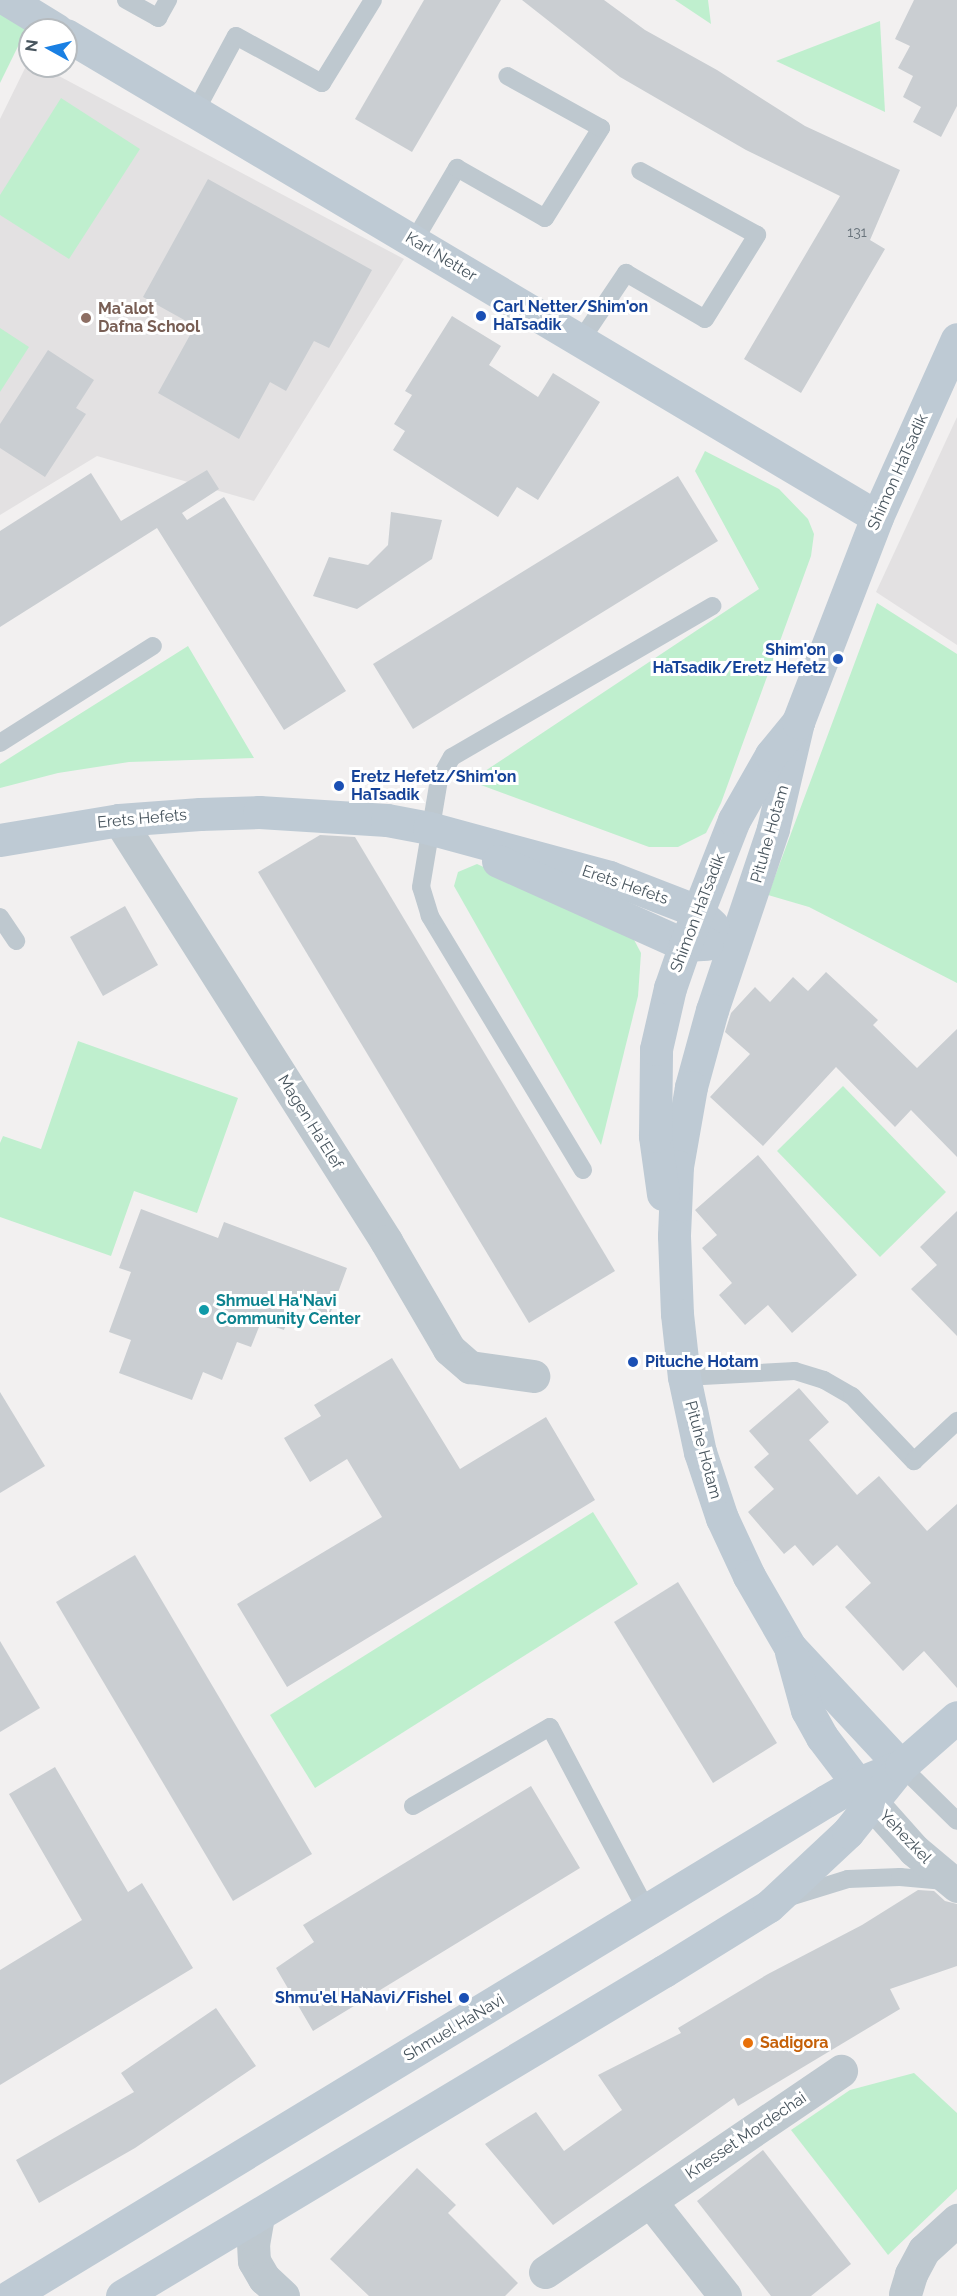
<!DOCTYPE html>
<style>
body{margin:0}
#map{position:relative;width:957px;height:2296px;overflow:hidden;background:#f2f0f0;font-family:Raleway,sans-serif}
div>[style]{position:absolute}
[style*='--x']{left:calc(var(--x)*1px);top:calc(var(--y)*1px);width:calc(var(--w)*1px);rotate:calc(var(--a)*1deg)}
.education>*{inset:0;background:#e3e1e2}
.green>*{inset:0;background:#bfefce}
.building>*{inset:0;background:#caced2}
.lane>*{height:18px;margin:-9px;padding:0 9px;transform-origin:9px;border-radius:9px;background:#bec8cf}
.street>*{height:33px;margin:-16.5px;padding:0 16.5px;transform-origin:16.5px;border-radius:16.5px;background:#bec8cf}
.secondary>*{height:33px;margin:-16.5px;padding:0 16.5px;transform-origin:16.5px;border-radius:16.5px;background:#becad4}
.dots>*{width:16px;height:16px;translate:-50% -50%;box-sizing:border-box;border:3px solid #fff;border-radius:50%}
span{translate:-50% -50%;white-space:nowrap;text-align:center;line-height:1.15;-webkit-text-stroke:6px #fff;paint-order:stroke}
.number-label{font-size:14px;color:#68737b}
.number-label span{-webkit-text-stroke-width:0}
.street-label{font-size:16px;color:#48555e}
.transit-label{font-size:16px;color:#164399;font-weight:700}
.left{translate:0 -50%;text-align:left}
.right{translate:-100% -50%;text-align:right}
.education-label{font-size:16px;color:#785e54;font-weight:700}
.culture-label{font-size:16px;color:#0d838f;font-weight:700}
.food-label{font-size:16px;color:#c56008;font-weight:700}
.north{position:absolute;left:18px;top:18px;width:60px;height:60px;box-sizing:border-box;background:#fff;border:2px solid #b6bbbf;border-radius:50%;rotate:278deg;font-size:16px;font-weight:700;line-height:24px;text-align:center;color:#48555e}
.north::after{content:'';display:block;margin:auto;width:21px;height:27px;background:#1a80e3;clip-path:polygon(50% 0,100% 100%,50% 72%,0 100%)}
</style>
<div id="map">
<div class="education">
<i style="clip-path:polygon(29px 60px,30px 66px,40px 66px,404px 259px,254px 501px,97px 456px,0 515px,0 119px)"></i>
<i style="clip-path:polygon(957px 417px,957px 645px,876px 592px)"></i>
</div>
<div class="green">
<i style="clip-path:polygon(675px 0,708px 0,711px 24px)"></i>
<i style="clip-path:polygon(0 3px,31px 20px,0 83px)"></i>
<i style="clip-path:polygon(880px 21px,885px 112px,776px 61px)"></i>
<i style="clip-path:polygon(61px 98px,140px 149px,69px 259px,0 215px,0 195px)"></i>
<i style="clip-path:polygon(0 328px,29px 347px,0 392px)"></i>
<i style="clip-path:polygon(705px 451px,779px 489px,808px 519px,814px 534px,811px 556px,721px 803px,706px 833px,678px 847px,649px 847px,470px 781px,759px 589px,695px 471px)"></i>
<i style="clip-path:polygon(877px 603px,957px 654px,957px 983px,809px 907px,768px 895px)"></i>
<i style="clip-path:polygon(188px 646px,254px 758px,129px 762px,58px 773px,0 788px,0 764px)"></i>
<i style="clip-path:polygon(477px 864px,631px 934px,641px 953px,638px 996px,601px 1145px,454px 886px,458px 872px)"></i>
<i style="clip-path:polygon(78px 1041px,238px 1098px,197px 1213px,134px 1191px,111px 1256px,0 1217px,0 1143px,3px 1136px,41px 1149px)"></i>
<i style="clip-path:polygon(843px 1086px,946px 1192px,880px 1257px,777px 1151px)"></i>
<i style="clip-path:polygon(593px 1512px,638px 1584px,315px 1788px,270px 1715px)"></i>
<i style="clip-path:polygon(914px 2073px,957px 2113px,957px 2189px,888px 2255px,791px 2130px,850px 2090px)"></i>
</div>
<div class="building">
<i style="clip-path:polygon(424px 0,501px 0,412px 152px,355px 119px)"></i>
<i style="clip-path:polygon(522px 0,604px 0,645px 30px,717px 70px,805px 126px,900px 170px,870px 240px,885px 249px,801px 393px,744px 359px,840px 196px,746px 150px,620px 77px)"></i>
<i style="clip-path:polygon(914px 0,957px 0,957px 106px,941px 137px,913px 122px,921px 107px,903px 97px,913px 76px,898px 68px,910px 46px,895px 39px)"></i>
<i style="clip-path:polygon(208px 179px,372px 270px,329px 348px,314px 341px,286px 391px,270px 382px,239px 439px,158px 393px,195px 326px,143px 297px)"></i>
<i style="clip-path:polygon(452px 316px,501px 346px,489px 365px,538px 397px,553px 373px,600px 402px,538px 500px,517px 487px,498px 517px,393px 450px,405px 431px,394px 424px,412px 395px,405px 391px)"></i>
<i style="clip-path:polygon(48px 350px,94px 380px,76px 408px,86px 414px,45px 477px,0 448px,0 424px)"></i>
<i style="clip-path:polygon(207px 470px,219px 489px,182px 513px,187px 520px,224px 497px,346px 691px,284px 730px,157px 528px,0 627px,0 531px,91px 473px,121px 521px)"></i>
<i style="clip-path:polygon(678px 476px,718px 541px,413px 729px,373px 664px)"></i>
<i style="clip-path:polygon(391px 512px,442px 520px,432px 559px,357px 609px,313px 596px,329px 557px,368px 565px,388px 545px)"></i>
<i style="clip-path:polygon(320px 835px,355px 837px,615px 1271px,529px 1323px,258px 872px)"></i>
<i style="clip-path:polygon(125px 906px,158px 965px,103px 996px,70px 937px)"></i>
<i style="clip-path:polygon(826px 972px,878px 1020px,873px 1025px,917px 1068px,957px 1029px,957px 1157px,911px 1110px,895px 1127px,836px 1067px,763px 1146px,710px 1097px,750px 1054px,725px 1032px,731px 1013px,755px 987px,770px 1002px,793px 977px,808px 991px)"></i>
<i style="clip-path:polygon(758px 1155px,857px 1275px,792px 1333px,768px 1305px,745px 1325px,719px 1295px,732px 1283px,702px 1248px,717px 1235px,695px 1210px)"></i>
<i style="clip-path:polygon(141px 1209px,218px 1238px,224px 1222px,347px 1268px,329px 1317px,294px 1304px,284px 1330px,261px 1322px,251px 1347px,237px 1342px,222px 1380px,203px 1372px,192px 1400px,119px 1373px,131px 1340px,109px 1332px,131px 1272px,119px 1268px)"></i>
<i style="clip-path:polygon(957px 1211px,957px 1336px,911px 1289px,937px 1265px,920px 1247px)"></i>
<i style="clip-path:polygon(392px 1358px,460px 1469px,546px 1417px,595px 1500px,287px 1687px,237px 1604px,382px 1517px,347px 1459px,310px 1482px,284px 1438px,321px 1416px,314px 1405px)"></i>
<i style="clip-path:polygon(799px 1388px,829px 1422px,809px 1440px,857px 1495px,879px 1476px,927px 1531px,957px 1504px,957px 1688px,924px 1651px,903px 1671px,845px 1607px,871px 1583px,837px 1545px,813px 1566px,795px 1545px,784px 1554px,748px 1512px,774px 1489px,754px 1467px,769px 1454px,749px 1431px)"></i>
<i style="clip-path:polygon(0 1392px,45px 1466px,0 1493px)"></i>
<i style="clip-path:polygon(135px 1555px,312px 1854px,233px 1901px,56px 1602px)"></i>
<i style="clip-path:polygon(678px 1582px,777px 1743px,713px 1783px,614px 1622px)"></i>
<i style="clip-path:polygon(0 1641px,40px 1708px,0 1732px)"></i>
<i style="clip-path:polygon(55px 1767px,128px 1892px,142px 1883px,193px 1968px,0 2085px,0 1970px,82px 1920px,9px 1794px)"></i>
<i style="clip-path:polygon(531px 1786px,580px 1868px,313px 2031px,276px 1968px,314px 1942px,303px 1925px)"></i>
<i style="clip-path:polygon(918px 1890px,934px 1891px,945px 1901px,957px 1904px,957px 1966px,890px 1989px,900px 2009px,738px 2106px,734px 2098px,553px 2225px,485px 2144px,536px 2112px,564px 2151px,622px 2110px,598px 2075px,681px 2033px,678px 2028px,768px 1974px,862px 1925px)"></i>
<i style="clip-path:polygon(216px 2008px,256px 2066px,135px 2148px,39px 2203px,16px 2160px,134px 2092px,121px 2073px)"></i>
<i style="clip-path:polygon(763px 2150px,851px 2264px,811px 2296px,771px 2296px,697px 2201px)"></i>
<i style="clip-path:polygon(417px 2168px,456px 2205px,448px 2213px,518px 2283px,505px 2296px,369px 2296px,330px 2259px)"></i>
</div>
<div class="lane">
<i style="--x:126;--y:0;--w:37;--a:29"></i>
<i style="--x:158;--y:18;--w:21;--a:-61"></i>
<i style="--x:195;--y:112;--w:86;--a:-61.7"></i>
<i style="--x:236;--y:36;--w:98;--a:28.7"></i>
<i style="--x:322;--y:83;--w:97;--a:-58.4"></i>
<i style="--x:414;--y:241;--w:85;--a:-59.5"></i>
<i style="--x:457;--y:168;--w:101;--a:29.6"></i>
<i style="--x:545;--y:218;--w:106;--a:-58.1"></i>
<i style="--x:601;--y:128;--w:107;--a:-151"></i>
<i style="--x:581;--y:340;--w:81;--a:-56.1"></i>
<i style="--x:626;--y:273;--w:91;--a:30.2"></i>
<i style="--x:705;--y:319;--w:99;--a:-58.2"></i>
<i style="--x:757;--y:235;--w:133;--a:-151.3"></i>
<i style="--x:0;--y:743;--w:181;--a:-32.4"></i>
<i style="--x:0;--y:917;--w:29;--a:56"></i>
<i style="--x:583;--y:1170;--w:297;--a:-121.1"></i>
<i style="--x:430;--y:916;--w:30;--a:-107"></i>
<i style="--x:421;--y:887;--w:109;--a:-80.5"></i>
<i style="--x:439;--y:780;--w:26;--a:-61"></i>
<i style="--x:452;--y:757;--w:301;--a:-30.1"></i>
<i style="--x:684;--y:1377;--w:111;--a:-3.1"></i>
<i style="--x:795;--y:1371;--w:30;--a:17"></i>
<i style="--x:824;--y:1380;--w:32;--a:30"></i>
<i style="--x:852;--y:1396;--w:90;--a:46.4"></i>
<i style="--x:914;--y:1461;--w:59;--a:-42.9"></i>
<i style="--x:901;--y:1766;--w:78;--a:44.5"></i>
<i style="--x:413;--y:1806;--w:158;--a:-30"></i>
<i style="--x:550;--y:1727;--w:208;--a:62.2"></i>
<i style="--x:790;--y:1897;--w:61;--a:-17.2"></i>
<i style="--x:848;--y:1879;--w:52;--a:-2.2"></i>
<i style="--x:900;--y:1877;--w:45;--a:5.1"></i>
</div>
<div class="street">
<i style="--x:119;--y:820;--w:499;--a:57.6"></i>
<i style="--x:386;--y:1241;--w:125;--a:59.7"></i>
<i style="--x:449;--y:1349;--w:28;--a:41"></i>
<i style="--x:470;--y:1367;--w:64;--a:8.1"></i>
<i style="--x:873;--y:1804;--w:62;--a:48.3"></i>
<i style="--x:914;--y:1850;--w:56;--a:39.9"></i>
<i style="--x:650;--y:2201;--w:121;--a:51.7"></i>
<i style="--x:258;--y:2216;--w:27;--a:100"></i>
<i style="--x:253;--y:2243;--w:18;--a:87"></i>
<i style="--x:254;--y:2261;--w:20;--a:60"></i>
<i style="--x:264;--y:2278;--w:26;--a:43"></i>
<i style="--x:545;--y:2272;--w:358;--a:-34.2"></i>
<i style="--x:905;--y:2294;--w:21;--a:-73"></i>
<i style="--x:911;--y:2274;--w:27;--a:-62"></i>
<i style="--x:924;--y:2250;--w:45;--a:-42.3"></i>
</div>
<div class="secondary">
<i style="--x:8;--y:0;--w:57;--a:31.5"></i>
<i style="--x:66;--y:35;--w:943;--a:30.72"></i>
<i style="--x:798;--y:722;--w:110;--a:103.2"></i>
<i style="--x:773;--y:829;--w:191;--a:108.6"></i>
<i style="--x:712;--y:1010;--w:80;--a:105.3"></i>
<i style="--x:691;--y:1087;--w:80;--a:100"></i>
<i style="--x:677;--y:1166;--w:70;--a:92.5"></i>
<i style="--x:674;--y:1236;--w:78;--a:87.8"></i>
<i style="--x:677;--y:1314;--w:63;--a:83.7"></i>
<i style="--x:684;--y:1377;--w:77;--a:78"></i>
<i style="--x:700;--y:1452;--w:70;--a:71.6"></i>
<i style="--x:722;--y:1518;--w:64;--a:65"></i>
<i style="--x:749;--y:1576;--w:82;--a:60"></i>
<i style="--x:790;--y:1647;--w:163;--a:47"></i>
<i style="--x:0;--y:840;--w:121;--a:-9.5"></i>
<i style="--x:119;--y:820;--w:81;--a:-4.2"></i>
<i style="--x:200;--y:814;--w:59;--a:-1.9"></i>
<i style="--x:259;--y:812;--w:128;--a:3.6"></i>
<i style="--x:387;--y:820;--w:43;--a:10.8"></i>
<i style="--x:429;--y:828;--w:187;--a:15.2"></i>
<i style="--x:609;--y:877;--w:94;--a:21.1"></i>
<i style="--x:697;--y:911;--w:21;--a:43"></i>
<i style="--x:498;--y:861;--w:205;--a:24.2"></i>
<i style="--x:685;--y:945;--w:22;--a:-3"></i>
<i style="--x:663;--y:1194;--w:59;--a:-97.9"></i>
<i style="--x:655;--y:1136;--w:87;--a:-89.3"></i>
<i style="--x:656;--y:1049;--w:63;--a:-77.1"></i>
<i style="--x:670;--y:988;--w:46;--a:-70.8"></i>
<i style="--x:685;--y:945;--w:134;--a:-68.6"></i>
<i style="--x:734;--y:820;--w:75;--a:-60.4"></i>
<i style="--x:771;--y:755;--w:43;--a:-50.7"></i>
<i style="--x:798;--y:722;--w:220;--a:-68.9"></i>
<i style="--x:877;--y:517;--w:195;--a:-65.8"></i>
<i style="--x:791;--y:1652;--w:60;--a:74.6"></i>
<i style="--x:807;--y:1710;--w:31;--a:61"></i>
<i style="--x:822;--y:1737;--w:79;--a:52.7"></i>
<i style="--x:10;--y:2296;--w:954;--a:-31.24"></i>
<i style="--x:826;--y:1801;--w:34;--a:-30"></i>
<i style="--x:856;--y:1784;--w:48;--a:-21.8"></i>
<i style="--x:122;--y:2296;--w:632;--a:-30.95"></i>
<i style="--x:664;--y:1971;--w:123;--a:-31.8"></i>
<i style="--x:769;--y:1906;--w:108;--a:-43.1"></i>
<i style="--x:848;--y:1832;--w:85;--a:-51.2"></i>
<i style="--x:901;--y:1766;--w:74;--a:-41.2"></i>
</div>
<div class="dots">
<i style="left:481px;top:316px;background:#1a4fb4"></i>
<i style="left:86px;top:318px;background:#8d6e63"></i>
<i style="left:838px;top:659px;background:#1a4fb4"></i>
<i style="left:339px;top:786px;background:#1a4fb4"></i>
<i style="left:204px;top:1310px;background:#0f9aa8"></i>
<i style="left:633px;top:1362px;background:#1a4fb4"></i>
<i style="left:464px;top:1998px;background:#1a4fb4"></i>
<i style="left:748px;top:2043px;background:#e8710a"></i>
</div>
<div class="number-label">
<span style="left:857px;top:232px">131</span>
</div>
<div class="street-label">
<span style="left:441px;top:257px;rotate:31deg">Karl Netter</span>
<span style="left:898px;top:472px;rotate:-66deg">Shimon HaTsadik</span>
<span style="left:142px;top:819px;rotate:-5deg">Erets Hefets</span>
<span style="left:770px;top:834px;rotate:-74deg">Pituhe Hotam</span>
<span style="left:625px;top:885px;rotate:19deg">Erets Hefets</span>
<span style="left:698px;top:913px;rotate:-69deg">Shimon HaTsadik</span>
<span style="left:310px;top:1122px;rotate:58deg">Magen Ha'Elef</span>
<span style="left:703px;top:1450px;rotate:75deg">Pituhe Hotam</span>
<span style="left:905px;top:1837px;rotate:46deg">Yehezkel</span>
<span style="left:454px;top:2028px;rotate:-31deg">Shmuel HaNavi</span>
<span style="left:746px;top:2136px;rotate:-34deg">Knesset Mordechai</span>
</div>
<div class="transit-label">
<span class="left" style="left:493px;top:316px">Carl Netter/Shim'on<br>HaTsadik</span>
<span class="right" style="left:826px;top:659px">Shim'on<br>HaTsadik/Eretz Hefetz</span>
<span class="left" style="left:351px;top:786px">Eretz Hefetz/Shim'on<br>HaTsadik</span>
<span class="left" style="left:645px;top:1362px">Pituche Hotam</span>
<span class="right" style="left:452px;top:1998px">Shmu'el HaNavi/Fishel</span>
</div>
<div class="education-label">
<span class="left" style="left:98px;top:318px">Ma'alot<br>Dafna School</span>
</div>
<div class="culture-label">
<span class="left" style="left:216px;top:1310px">Shmuel Ha'Navi<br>Community Center</span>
</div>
<div class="food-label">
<span class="left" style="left:760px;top:2043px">Sadigora</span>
</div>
<div class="north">N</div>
</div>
